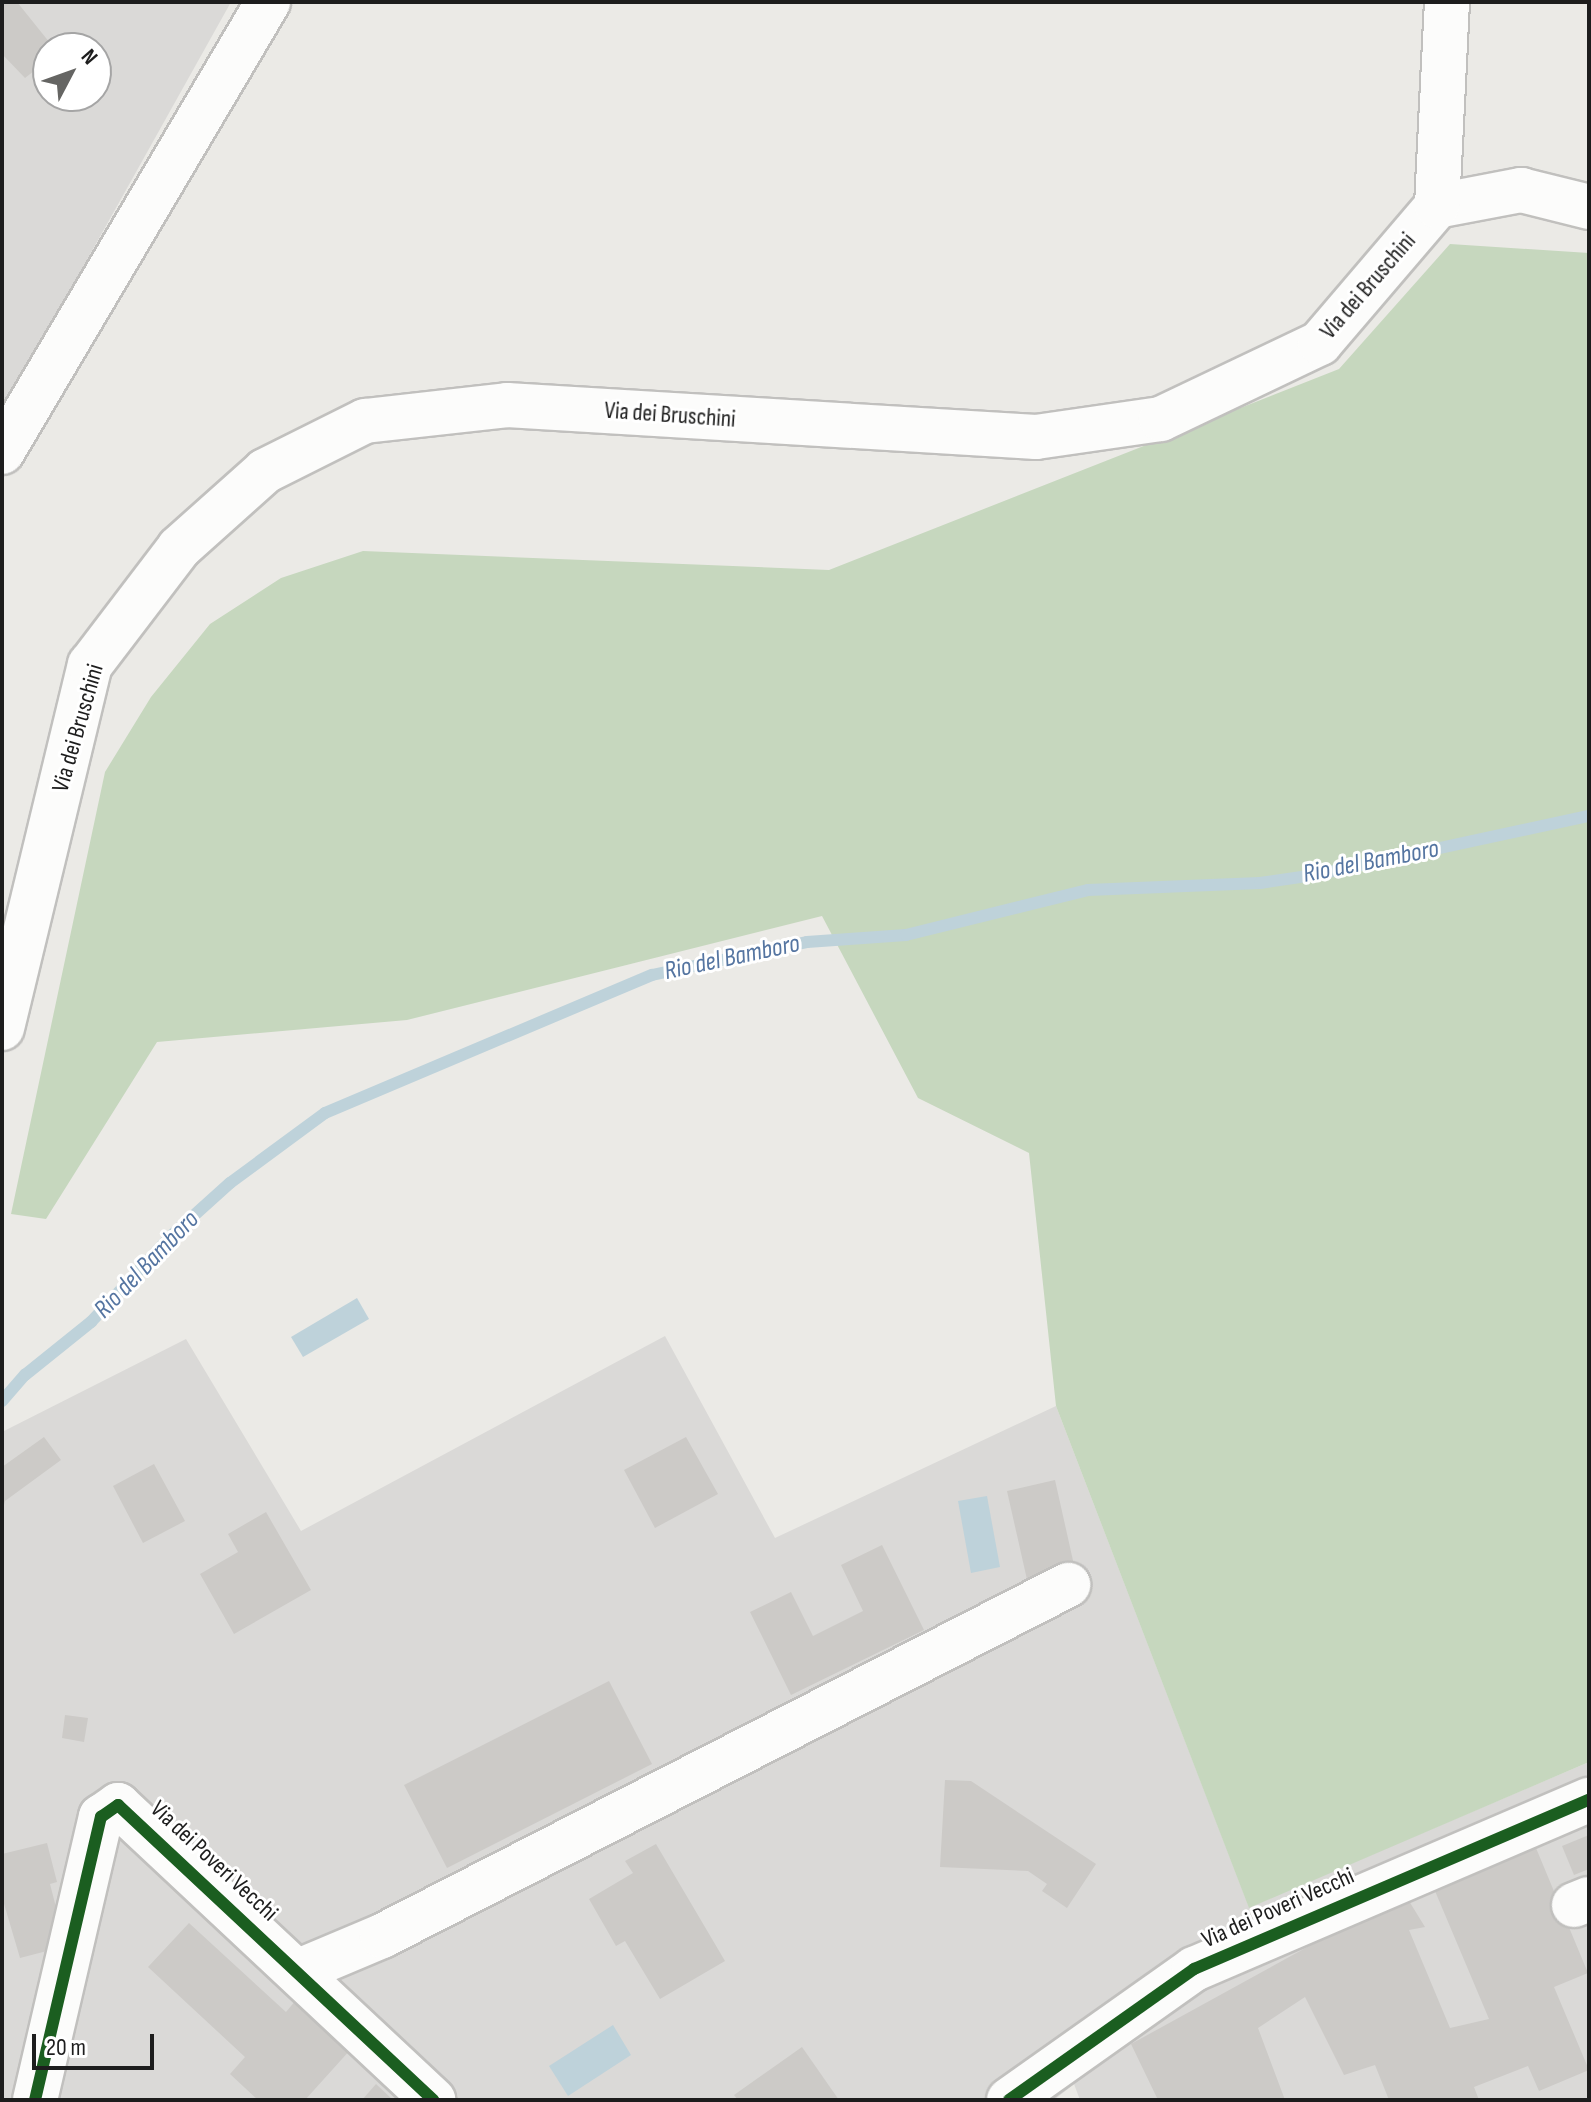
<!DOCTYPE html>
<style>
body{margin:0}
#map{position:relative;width:1591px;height:2102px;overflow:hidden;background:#ebeae6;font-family:"Sofia Sans Condensed",sans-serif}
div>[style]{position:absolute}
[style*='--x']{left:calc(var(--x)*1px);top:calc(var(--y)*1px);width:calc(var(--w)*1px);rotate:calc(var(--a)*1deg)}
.residential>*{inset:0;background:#dad9d7}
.forest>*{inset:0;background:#c6d7be}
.water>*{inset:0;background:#bed2da}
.stream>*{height:12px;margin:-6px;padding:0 6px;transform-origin:6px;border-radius:6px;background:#bed2da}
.building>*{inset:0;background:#cccac7}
.roads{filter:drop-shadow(2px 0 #c1c0be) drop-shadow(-2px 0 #c1c0be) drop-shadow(0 2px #c1c0be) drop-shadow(0 -2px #c1c0be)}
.minor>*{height:44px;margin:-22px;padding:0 22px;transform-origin:22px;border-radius:22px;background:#fcfcfb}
.cycleway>*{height:12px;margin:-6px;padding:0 6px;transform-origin:6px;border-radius:6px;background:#1b5e20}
span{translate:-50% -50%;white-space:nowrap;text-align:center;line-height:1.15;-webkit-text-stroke:6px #fff;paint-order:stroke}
.street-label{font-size:24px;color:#1d1d1d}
.water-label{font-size:26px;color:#5575a1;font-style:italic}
.frame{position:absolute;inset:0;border:4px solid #1d1d1d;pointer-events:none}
.north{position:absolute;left:32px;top:32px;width:80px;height:80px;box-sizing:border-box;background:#fff;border:2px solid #a5a5a5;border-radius:50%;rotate:49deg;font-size:22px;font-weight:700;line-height:32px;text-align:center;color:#1d1d1d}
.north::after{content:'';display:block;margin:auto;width:28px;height:36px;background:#656563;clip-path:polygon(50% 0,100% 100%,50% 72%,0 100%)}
.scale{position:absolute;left:32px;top:2034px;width:122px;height:36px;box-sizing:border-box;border:4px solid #1d1d1d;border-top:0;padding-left:10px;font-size:24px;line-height:28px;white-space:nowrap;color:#1d1d1d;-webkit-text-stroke:6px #fff;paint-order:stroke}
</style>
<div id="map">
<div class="residential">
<i style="clip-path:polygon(evenodd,2px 2px,231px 2px,2px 412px,2px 2px,48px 48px,96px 48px,96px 96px,48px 96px,48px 48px)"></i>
<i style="clip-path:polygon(665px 1336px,775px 1538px,1056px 1406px,1249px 1907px,1589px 1762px,1589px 2100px,1080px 2100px,1074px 2084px,1054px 2100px,2px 2100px,2px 1432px,186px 1339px,301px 1531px)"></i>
</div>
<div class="forest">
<i style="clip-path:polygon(1450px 244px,1589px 253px,1589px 1762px,1249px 1908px,1056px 1406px,1029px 1153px,918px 1098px,822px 916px,407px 1020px,157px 1042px,46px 1219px,11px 1214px,105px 772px,151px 697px,210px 624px,281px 578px,363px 551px,829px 570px,1339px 369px)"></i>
</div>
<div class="water">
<i style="clip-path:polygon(357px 1298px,369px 1319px,303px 1357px,291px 1337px)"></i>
<i style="clip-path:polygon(987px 1496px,1000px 1567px,971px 1573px,958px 1501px)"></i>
<i style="clip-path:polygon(613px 2025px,631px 2055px,568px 2096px,549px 2066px)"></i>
</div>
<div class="stream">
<i style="--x:2;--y:1401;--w:35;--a:-49"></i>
<i style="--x:25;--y:1375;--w:85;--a:-38.8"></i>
<i style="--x:91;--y:1322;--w:116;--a:-47.1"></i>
<i style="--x:170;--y:1237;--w:81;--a:-42"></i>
<i style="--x:230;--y:1183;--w:118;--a:-36.4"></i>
<i style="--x:325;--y:1113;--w:355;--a:-22.9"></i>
<i style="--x:652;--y:975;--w:158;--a:-12"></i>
<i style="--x:807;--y:942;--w:99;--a:-4"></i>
<i style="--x:906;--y:935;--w:187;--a:-13.9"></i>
<i style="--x:1088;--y:890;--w:172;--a:-2.3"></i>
<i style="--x:1260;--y:883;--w:56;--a:-8.3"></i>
<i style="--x:1315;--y:875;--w:280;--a:-12.2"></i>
</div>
<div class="building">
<i style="clip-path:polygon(2px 2px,17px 2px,54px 48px,48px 48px,48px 60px,25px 78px,2px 54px)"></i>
<i style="clip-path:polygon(44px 1437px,61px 1460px,5px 1501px,2px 1513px,2px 1467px)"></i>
<i style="clip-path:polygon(686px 1437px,718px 1494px,655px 1528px,624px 1470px)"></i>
<i style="clip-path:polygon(154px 1464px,185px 1521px,143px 1543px,113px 1486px)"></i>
<i style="clip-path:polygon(1055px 1480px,1076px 1574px,1028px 1584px,1007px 1491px)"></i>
<i style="clip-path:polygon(266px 1512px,311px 1590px,234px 1634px,200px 1574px,238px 1552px,228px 1534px)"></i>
<i style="clip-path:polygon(882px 1545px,924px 1630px,791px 1695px,750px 1612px,791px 1592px,813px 1636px,863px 1611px,841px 1565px)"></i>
<i style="clip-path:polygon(609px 1681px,652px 1764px,447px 1868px,404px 1785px)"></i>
<i style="clip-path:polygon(65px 1715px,88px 1718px,84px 1742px,62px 1738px)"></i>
<i style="clip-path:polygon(945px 1780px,971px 1781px,1096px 1864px,1067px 1908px,1042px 1891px,1047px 1884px,1028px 1871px,940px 1867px)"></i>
<i style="clip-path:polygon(1589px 1835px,1589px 1869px,1574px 1875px,1562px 1846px)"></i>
<i style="clip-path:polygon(47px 1843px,57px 1882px,50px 1884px,66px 1946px,20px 1958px,2px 1897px,2px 1854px)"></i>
<i style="clip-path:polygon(656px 1844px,725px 1961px,660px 1999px,625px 1941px,616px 1946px,589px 1899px,633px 1873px,625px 1861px)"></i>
<i style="clip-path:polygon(1536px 1848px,1588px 1973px,1554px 1987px,1589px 2070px,1539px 2091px,1528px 2066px,1474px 2087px,1479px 2100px,1389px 2100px,1375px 2065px,1344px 2075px,1305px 1997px,1258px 2028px,1285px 2100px,1158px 2100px,1131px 2044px,1331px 1934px,1409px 1901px,1425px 1927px,1409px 1930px,1450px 2028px,1489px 2019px,1435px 1891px)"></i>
<i style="clip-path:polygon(189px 1923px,286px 2012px,296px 2000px,351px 2049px,305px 2100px,258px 2100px,230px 2074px,245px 2057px,148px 1967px)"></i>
<i style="clip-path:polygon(802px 2047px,839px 2100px,738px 2100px,734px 2095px)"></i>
<i style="clip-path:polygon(376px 2084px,393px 2100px,362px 2100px)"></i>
</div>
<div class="roads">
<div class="minor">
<i style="--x:1437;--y:206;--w:86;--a:-10.8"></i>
<i style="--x:1521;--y:190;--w:70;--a:14"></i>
<i style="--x:2;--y:452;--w:523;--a:-59.41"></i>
<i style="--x:2;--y:1028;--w:374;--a:-76.4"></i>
<i style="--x:90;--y:665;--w:147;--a:-52.7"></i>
<i style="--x:179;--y:548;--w:115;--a:-41.8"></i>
<i style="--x:265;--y:471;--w:112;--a:-26.6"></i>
<i style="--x:365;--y:421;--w:143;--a:-6.4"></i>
<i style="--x:507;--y:405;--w:530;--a:3.46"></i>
<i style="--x:1036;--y:437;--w:126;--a:-8.2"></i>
<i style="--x:1161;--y:419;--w:176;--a:-25.5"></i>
<i style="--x:1320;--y:343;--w:180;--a:-49.5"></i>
<i style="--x:1437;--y:206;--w:204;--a:-87.2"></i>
<i style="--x:1574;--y:1905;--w:16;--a:-22"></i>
<i style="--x:299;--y:1971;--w:90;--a:-22.9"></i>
<i style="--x:382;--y:1936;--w:771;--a:-27.1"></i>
<i style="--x:35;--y:2100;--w:291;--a:-76.9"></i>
<i style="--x:101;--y:1817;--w:21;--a:-35"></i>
<i style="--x:118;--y:1805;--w:432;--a:43.1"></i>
<i style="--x:1009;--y:2100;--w:227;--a:-35.3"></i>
<i style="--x:1194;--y:1969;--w:430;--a:-23.2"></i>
</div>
</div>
<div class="cycleway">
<i style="--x:35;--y:2100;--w:291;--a:-76.9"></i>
<i style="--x:101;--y:1817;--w:21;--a:-35"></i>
<i style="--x:118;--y:1805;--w:432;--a:43.1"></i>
<i style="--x:1009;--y:2100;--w:227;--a:-35.3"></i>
<i style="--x:1194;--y:1969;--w:430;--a:-23.2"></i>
</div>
<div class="street-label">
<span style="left:1368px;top:286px;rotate:-49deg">Via dei Bruschini</span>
<span style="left:670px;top:415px;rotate:4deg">Via dei Bruschini</span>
<span style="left:78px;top:728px;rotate:-74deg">Via dei Bruschini</span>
<span style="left:214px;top:1861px;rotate:43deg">Via dei Poveri Vecchi</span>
<span style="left:1278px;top:1908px;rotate:-24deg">Via dei Poveri Vecchi</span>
</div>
<div class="water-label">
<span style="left:1371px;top:862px;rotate:-11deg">Rio del Bamboro</span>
<span style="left:732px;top:958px;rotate:-12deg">Rio del Bamboro</span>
<span style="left:147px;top:1265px;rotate:-46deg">Rio del Bamboro</span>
</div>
<div class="frame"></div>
<div class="north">N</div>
<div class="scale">20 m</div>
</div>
